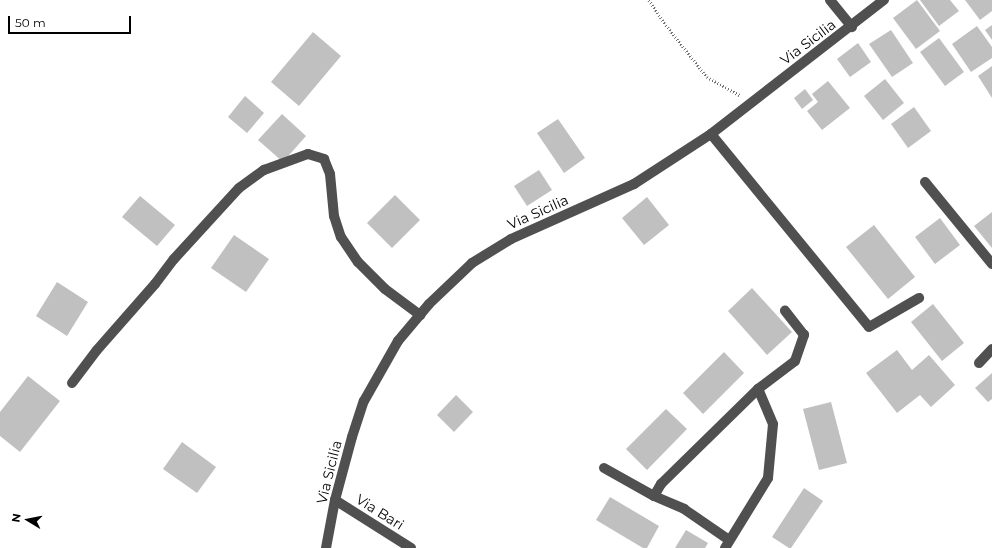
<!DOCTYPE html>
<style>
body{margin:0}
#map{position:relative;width:992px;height:548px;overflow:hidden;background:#fff;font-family:Montserrat,sans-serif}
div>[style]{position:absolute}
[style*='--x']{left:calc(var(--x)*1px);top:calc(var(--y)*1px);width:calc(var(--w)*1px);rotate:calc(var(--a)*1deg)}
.building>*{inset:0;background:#c0c0c0}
.path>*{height:2.5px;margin-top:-1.25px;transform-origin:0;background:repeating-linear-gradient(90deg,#727272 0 1px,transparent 0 3px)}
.minor>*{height:10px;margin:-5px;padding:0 5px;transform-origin:5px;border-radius:5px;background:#505050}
span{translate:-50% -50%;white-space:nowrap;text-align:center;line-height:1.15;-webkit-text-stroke:3px #fff;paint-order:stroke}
.street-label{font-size:14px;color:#000}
.north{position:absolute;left:8px;top:500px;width:40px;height:40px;-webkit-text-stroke:3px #fff;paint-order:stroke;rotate:280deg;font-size:11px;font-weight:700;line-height:16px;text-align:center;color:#000}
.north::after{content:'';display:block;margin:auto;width:14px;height:18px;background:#000;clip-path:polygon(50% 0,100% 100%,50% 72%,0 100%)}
.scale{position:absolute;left:8px;top:16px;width:123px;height:18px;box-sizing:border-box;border:2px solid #000;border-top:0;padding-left:5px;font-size:12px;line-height:14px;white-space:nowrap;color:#000;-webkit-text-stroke:3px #fff;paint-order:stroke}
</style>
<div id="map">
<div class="building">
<i style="clip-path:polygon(917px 0,940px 31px,916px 49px,893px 18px)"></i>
<i style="clip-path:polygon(920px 0,950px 0,959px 11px,939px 26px)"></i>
<i style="clip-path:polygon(965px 0,992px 0,992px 11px,980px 20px)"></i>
<i style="clip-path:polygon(992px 25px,992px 40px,985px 30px)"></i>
<i style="clip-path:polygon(977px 26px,992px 47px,992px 58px,971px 72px,952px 44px)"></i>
<i style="clip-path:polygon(891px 30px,913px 63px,892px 77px,869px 44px)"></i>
<i style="clip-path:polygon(313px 32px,341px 56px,299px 106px,271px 82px)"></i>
<i style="clip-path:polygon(939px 38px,964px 72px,945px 86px,920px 52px)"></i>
<i style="clip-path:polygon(858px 43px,871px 62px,850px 77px,837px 59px)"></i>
<i style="clip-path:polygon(992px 66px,992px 98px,978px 76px)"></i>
<i style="clip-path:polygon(885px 79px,904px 103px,883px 120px,864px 96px)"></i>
<i style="clip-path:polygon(828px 81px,850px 108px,822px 130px,807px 111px,818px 102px,812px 94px)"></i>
<i style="clip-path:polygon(805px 89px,813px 100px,802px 109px,794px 98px)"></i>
<i style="clip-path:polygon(245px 96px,264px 113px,247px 133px,228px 117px)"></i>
<i style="clip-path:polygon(914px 107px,931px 131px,908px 148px,891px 124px)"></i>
<i style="clip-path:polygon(282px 114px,306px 136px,283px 162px,258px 140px)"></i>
<i style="clip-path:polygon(558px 119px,585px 158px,564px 173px,537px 133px)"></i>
<i style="clip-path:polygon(539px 170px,552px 190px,527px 206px,514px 186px)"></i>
<i style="clip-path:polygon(395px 195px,420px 220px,392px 248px,367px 223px)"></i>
<i style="clip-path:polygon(140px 196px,175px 225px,157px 246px,122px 217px)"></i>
<i style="clip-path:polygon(647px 197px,669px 225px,644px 245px,622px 218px)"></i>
<i style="clip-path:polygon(992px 212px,992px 248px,974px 226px)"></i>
<i style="clip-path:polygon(940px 218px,960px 245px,935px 264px,915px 237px)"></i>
<i style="clip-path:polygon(874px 225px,915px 277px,888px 299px,846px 247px)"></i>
<i style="clip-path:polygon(234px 235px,269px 259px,246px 292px,211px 268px)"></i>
<i style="clip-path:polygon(57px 282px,88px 302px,67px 336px,36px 316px)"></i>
<i style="clip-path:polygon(752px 288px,792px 332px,767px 355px,728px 311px)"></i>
<i style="clip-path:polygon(933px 304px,964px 343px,942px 361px,911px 322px)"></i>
<i style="clip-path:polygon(897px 350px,912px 370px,929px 355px,955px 385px,931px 407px,920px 395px,897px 413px,866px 373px)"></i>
<i style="clip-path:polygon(724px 352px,744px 373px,703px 414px,683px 393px)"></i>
<i style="clip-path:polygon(992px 373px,992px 399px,988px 402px,975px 388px)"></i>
<i style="clip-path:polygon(28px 376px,60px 401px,20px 452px,0 436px,0 412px)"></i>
<i style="clip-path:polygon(456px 395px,473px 412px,454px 432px,437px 415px)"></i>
<i style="clip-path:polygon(831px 402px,847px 463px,819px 470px,803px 409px)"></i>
<i style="clip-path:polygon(666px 409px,687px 429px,647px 470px,626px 449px)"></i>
<i style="clip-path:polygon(182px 442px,216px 467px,197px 493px,163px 469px)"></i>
<i style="clip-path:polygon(804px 488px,823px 501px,791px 548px,789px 548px,772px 537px)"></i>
<i style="clip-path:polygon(610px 497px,659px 526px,647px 548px,643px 548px,596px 520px)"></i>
<i style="clip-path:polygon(686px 530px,708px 543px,705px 548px,675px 548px)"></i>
</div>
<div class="path">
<i style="--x:649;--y:0;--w:30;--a:56"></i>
<i style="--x:666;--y:25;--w:66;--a:51.7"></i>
<i style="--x:707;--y:77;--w:38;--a:29"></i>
</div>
<div class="minor">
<i style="--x:830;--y:0;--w:35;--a:51"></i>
<i style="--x:711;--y:134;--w:249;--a:50.7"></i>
<i style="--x:869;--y:327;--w:58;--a:-30.1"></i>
<i style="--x:925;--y:182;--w:106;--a:50.7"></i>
<i style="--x:979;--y:363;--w:19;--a:-47"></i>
<i style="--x:72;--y:383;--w:41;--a:-52.9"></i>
<i style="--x:97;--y:350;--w:88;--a:-48.7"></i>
<i style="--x:155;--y:284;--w:31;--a:-53"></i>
<i style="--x:174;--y:259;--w:96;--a:-47.5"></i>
<i style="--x:239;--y:188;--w:31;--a:-36"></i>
<i style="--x:264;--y:170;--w:47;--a:-20"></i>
<i style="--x:308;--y:154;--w:17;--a:17"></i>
<i style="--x:324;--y:159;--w:16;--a:68"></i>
<i style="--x:330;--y:174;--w:42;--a:84.6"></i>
<i style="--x:334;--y:216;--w:22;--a:72"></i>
<i style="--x:341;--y:237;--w:30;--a:56"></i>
<i style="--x:358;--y:262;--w:38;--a:45"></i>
<i style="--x:385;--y:289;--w:44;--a:36.6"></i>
<i style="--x:604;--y:468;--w:57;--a:29.2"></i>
<i style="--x:654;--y:496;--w:33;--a:23"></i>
<i style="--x:684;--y:509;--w:55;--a:34.6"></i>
<i style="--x:654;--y:496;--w:14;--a:-60"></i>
<i style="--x:661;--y:484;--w:136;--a:-44.4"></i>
<i style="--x:758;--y:389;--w:46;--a:-37.1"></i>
<i style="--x:795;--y:361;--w:28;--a:-71"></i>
<i style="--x:804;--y:335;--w:31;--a:-128"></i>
<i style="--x:335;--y:500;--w:90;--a:32.3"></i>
<i style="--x:326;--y:548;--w:49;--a:-79.4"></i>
<i style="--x:335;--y:500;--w:65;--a:-74.9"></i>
<i style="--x:352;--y:437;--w:38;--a:-72"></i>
<i style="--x:364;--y:401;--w:69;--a:-60.5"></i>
<i style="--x:398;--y:341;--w:48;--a:-50"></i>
<i style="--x:429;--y:304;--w:59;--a:-43.6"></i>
<i style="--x:472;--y:263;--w:46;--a:-31.6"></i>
<i style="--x:511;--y:239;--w:135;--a:-24.1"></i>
<i style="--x:634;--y:184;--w:92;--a:-33"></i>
<i style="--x:711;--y:134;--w:219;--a:-37.8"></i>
<i style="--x:725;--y:548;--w:82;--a:-58.4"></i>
<i style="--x:768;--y:478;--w:54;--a:-84.7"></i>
<i style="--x:773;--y:424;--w:38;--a:-113"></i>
</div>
<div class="street-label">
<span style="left:808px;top:42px;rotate:-37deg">Via Sicilia</span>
<span style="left:538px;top:212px;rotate:-24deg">Via Sicilia</span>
<span style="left:329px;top:472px;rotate:-76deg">Via Sicilia</span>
<span style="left:380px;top:512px;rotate:32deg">Via Bari</span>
</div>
<div class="north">N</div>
<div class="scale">50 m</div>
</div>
